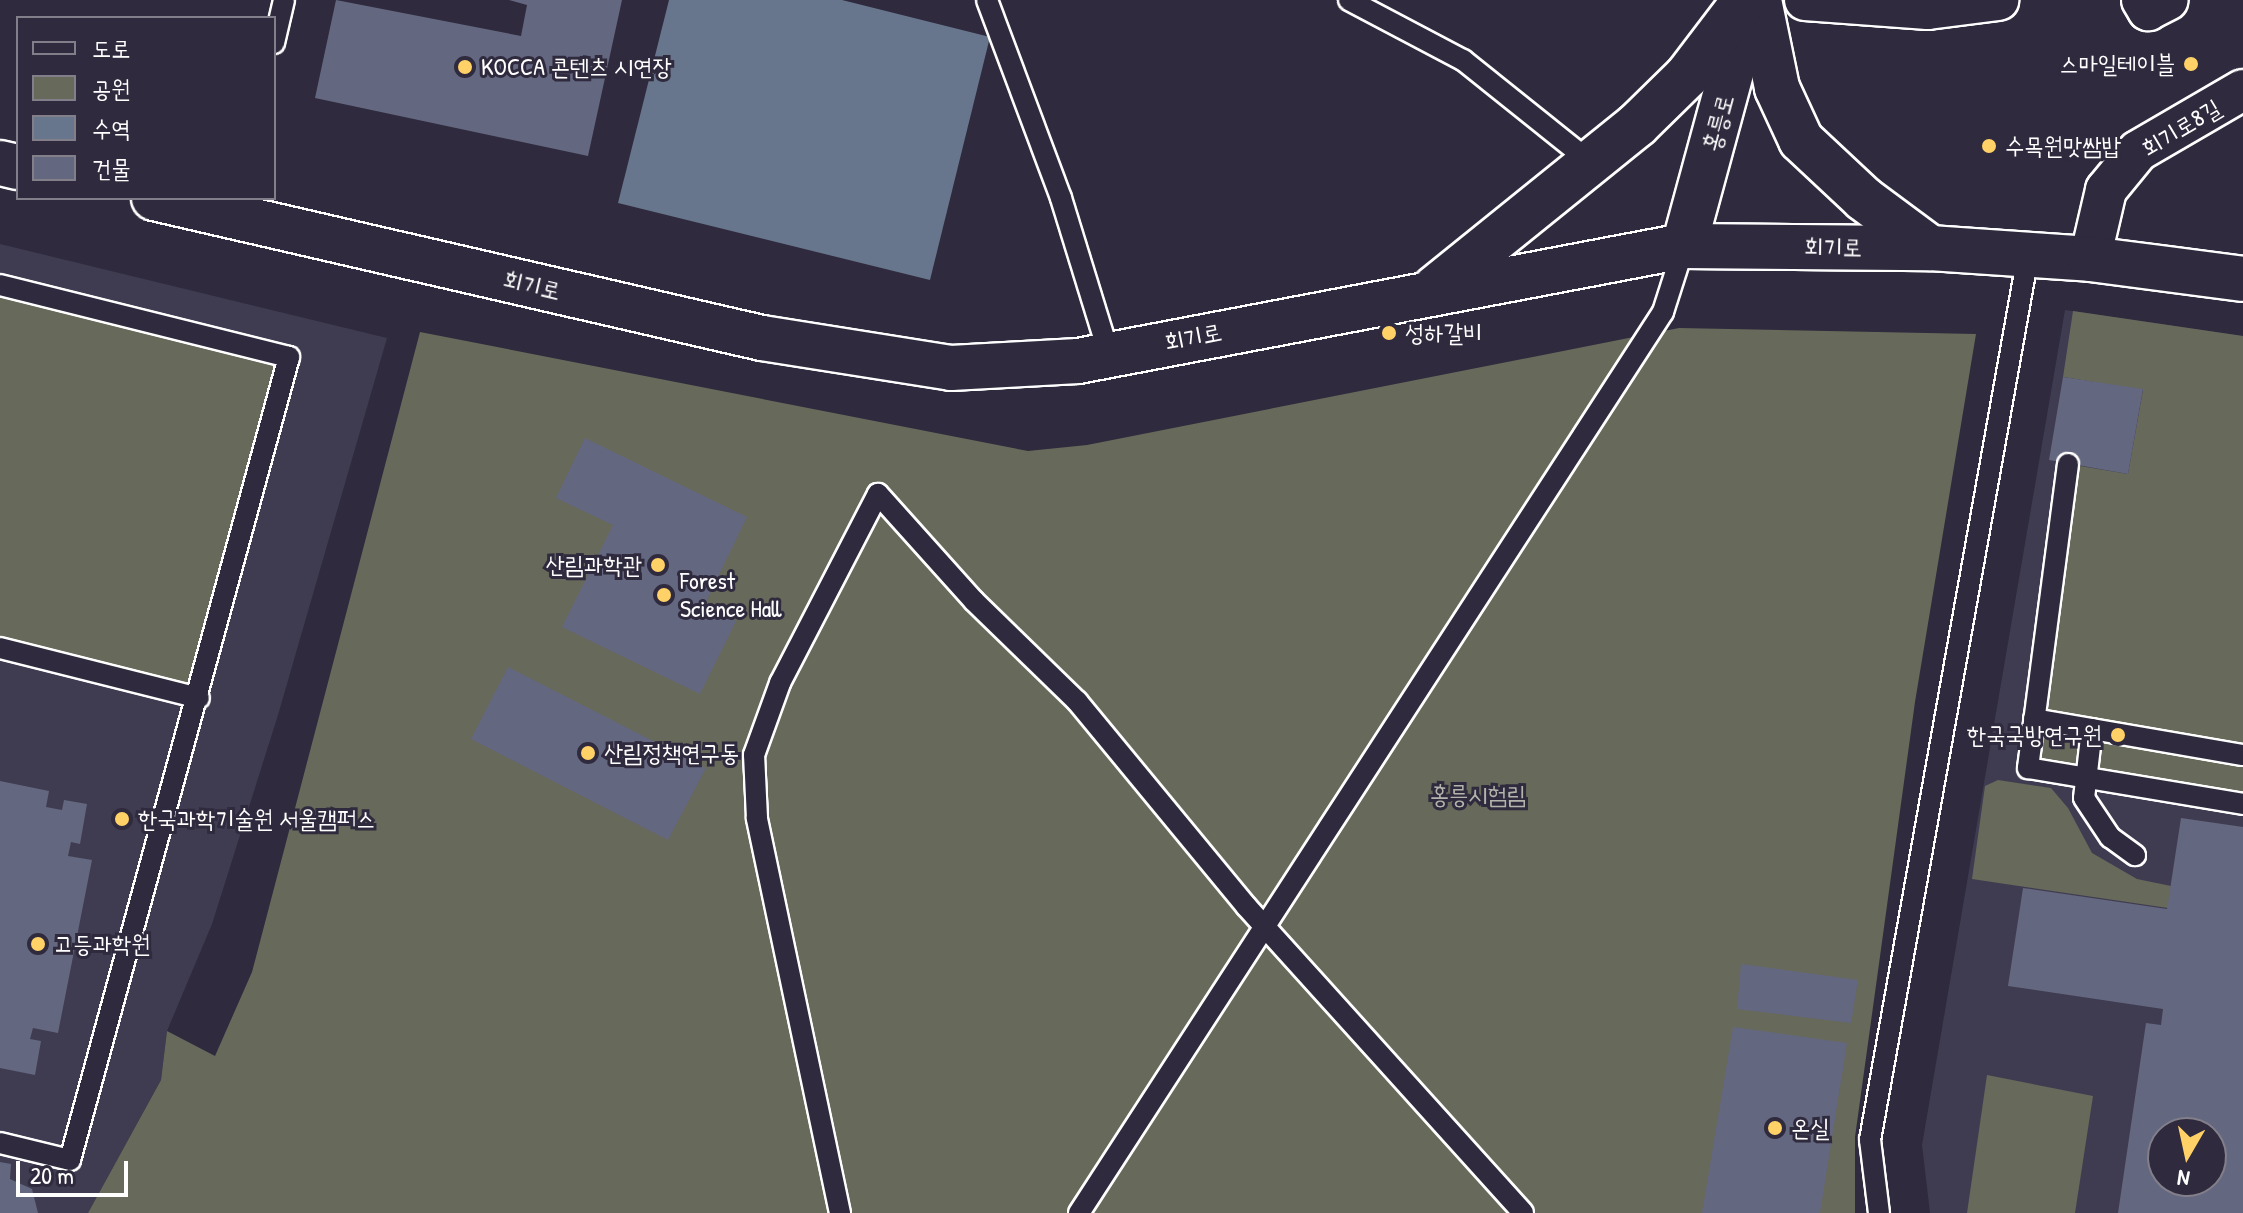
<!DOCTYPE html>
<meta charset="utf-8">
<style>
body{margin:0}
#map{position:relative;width:2243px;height:1213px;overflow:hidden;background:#2f2a3d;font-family:"Patrick Hand","Poor Story",sans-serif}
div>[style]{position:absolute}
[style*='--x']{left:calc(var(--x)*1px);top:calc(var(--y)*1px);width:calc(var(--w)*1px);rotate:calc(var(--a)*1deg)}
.built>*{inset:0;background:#3f3c51}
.green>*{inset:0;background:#67695a}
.water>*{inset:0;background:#67768c}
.building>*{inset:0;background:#646780}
.roads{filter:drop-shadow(2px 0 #fff) drop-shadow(-2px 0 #fff) drop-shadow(0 2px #fff) drop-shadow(0 -2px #fff)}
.lane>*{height:20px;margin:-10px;padding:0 10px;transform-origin:10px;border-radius:10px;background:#2f2a3d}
.street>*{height:40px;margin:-20px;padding:0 20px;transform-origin:20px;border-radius:20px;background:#2f2a3d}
.secondary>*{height:44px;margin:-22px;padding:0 22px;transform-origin:22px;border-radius:22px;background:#2f2a3d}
.dots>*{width:22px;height:22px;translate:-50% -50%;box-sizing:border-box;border:4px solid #2f2a3d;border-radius:50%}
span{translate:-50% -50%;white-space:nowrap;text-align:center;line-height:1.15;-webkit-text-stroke:6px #2f2a3d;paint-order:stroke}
.poi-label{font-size:24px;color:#fff}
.right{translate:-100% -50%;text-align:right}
.left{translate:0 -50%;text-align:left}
.street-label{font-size:24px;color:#fff}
.park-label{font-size:24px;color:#b3b4ac}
.legend{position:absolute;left:16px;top:16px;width:260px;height:184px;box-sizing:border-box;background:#2f2a3d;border:2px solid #827f8b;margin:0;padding:10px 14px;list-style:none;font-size:24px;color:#fff}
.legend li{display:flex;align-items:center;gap:16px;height:40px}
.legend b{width:40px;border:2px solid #827f8b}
.north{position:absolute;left:2147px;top:1117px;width:80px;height:80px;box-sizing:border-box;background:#2f2a3d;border:2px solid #827f8b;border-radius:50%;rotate:189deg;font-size:22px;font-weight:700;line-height:32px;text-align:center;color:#fff}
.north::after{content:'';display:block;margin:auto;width:28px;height:36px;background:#ffd166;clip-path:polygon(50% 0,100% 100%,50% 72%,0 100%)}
.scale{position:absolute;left:16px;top:1161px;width:112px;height:36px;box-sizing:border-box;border:4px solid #fff;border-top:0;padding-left:10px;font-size:24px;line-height:28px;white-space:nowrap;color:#fff;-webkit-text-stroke:6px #2f2a3d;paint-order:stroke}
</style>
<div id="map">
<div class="built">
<i style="clip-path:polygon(0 244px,387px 338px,278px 715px,212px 924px,167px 1031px,161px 1080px,88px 1213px,0 1213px)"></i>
<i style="clip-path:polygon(evenodd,2065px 310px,2243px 336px,2243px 1213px,1930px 1213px,1922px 1145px,2065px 310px,2163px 1133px,2211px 1133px,2211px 1181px,2163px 1181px,2163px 1133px)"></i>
</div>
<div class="green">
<i style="clip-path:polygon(0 285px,289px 357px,199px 698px,0 649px)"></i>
<i style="clip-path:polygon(2073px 311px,2243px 336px,2243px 804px,2028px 768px,2068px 464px,2128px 474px,2143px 390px,2063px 377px)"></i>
<i style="clip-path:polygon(1679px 328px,1976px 334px,1915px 702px,1878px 971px,1855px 1137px,1855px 1213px,88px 1213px,161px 1080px,167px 1031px,215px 1056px,252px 972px,420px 332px,1028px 451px,1087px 445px)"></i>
<i style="clip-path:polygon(1998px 780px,2051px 788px,2068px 808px,2092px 853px,2137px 879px,2171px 886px,2168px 908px,1972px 879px,1985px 786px)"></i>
<i style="clip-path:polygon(1987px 1075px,2093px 1096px,2075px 1213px,1967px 1213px)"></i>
</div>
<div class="water">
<i style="clip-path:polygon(669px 0,842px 0,990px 37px,930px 280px,618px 203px)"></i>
</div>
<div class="building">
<i style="clip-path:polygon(336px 0,521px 36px,527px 5px,509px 0,622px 0,588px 156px,315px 98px)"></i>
<i style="clip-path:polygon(2063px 377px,2143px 389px,2128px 474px,2049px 460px)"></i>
<i style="clip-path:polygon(585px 438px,747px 517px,704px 606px,736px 621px,700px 694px,562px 627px,613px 525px,556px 498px)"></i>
<i style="clip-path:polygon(508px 667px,706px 768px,668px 840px,471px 739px)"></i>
<i style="clip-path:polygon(0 781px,49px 791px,46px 807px,62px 810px,64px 800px,87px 804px,80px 844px,71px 842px,68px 856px,92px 860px,58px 1033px,33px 1028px,30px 1039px,41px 1041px,35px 1075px,0 1068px)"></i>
<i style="clip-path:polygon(evenodd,2181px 818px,2243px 827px,2243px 1213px,2118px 1213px,2146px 1023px,2161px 1025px,2163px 1009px,2008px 986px,2023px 888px,2167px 909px,2181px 818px,2163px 1133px,2211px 1133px,2211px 1181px,2163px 1181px,2163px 1133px)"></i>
<i style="clip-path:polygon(1741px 964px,1858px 980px,1851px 1023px,1737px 1009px)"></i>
<i style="clip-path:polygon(1733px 1027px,1847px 1043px,1820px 1213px,1702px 1213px)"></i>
<i style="clip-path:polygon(0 1162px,11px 1164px,10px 1179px,32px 1189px,38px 1213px,0 1213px)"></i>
</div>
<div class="roads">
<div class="lane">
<i style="--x:987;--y:0;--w:211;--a:69.5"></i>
<i style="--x:1061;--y:198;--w:163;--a:72.9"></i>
<i style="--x:1349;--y:0;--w:129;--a:27.8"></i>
<i style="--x:1463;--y:60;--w:166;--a:38.7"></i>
<i style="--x:274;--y:43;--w:44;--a:-76.9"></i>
<i style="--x:0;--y:285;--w:298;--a:14"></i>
<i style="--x:289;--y:357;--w:832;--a:105.26"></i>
<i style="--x:70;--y:1160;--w:72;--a:-166.3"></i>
<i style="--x:2068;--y:464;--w:307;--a:97.5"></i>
<i style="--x:2028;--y:768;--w:218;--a:9.5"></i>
<i style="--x:0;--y:648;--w:205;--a:14.1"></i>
<i style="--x:2034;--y:719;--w:212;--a:9.8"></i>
<i style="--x:2092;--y:729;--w:69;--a:96.6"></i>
<i style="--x:2084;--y:798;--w:47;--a:56.3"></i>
<i style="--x:2110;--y:837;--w:31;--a:36"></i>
<i style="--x:840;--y:1213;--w:404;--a:-101.9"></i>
<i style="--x:757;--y:818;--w:63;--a:-92.7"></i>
<i style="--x:754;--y:755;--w:77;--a:-70.1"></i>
<i style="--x:780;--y:683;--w:213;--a:-62.6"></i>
<i style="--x:878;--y:494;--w:144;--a:48.1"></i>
<i style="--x:974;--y:601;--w:144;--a:44.2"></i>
<i style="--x:1077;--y:701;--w:266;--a:50.5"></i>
<i style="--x:1246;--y:906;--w:413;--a:47.9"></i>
<i style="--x:1079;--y:1213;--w:1074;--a:-57.05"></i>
<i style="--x:1663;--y:312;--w:69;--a:-72.3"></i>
<i style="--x:1879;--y:1213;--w:74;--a:-97"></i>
<i style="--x:1870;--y:1140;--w:898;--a:-79.87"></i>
</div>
<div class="street">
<i style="--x:1805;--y:0;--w:123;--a:4.2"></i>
<i style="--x:1928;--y:9;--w:71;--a:-7.3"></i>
<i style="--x:2142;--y:0;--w:12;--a:59"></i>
<i style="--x:2148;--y:10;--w:22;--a:-27"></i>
<i style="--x:2090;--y:259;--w:71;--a:-76.9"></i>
<i style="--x:2106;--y:190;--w:50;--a:-50.6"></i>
<i style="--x:2138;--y:151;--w:121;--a:-30.2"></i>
</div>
<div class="secondary">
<i style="--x:1759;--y:0;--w:90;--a:78.4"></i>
<i style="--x:1777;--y:88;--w:57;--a:65.2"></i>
<i style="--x:1801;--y:140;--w:86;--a:43.1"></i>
<i style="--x:1864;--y:199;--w:82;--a:36.6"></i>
<i style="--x:0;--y:163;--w:18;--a:13"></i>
<i style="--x:154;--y:198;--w:624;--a:12.97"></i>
<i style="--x:762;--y:338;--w:191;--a:9"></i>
<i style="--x:951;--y:368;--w:127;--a:-3.2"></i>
<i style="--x:1078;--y:361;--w:617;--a:-10.75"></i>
<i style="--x:1684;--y:246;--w:246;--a:0.5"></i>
<i style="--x:1930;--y:248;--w:160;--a:3.9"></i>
<i style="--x:2090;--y:259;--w:154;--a:7.4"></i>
<i style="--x:1684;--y:246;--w:240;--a:-74.8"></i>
<i style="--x:1435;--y:288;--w:260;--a:-38.9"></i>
<i style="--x:1637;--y:125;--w:70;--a:-44.4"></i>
<i style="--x:1687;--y:76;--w:96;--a:-52.7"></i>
</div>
</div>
<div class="dots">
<i style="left:2191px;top:64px;background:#ffd166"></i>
<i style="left:465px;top:67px;background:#ffd166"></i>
<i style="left:1989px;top:146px;background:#ffd166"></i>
<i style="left:1389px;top:333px;background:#ffd166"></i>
<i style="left:658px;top:565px;background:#ffd166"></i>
<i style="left:664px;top:595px;background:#ffd166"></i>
<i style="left:2118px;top:735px;background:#ffd166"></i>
<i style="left:588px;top:753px;background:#ffd166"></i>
<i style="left:122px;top:819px;background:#ffd166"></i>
<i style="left:38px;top:944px;background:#ffd166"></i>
<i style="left:1775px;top:1128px;background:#ffd166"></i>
</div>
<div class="poi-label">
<span class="right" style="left:2175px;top:64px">스마일테이블</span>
<span class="left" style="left:481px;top:67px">KOCCA 콘텐츠 시연장</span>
<span class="left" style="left:2005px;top:146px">수목원맛쌈밥</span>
<span class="left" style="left:1405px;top:333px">성하갈비</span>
<span class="right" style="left:642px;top:565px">산림과학관</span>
<span class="left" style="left:680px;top:595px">Forest<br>Science Hall</span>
<span class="right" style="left:2102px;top:735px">한국국방연구원</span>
<span class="left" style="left:604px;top:753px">산림정책연구동</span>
<span class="left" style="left:138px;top:819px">한국과학기술원 서울캠퍼스</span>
<span class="left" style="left:54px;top:944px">고등과학원</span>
<span class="left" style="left:1791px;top:1128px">온실</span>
</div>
<div class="street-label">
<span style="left:1718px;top:123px;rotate:-75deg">홍릉로</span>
<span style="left:2181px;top:128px;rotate:-31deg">회기로8길</span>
<span style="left:1833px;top:247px;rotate:1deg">회기로</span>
<span style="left:532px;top:285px;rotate:13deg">회기로</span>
<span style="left:1193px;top:337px;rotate:-11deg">회기로</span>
</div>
<div class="park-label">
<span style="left:1478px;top:795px">홍릉시험림</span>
</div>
<ul class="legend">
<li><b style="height:10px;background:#2f2a3d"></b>도로</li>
<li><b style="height:22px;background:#67695a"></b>공원</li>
<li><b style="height:22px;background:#67768c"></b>수역</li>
<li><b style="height:22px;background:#646780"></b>건물</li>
</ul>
<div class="north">N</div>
<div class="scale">20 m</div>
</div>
